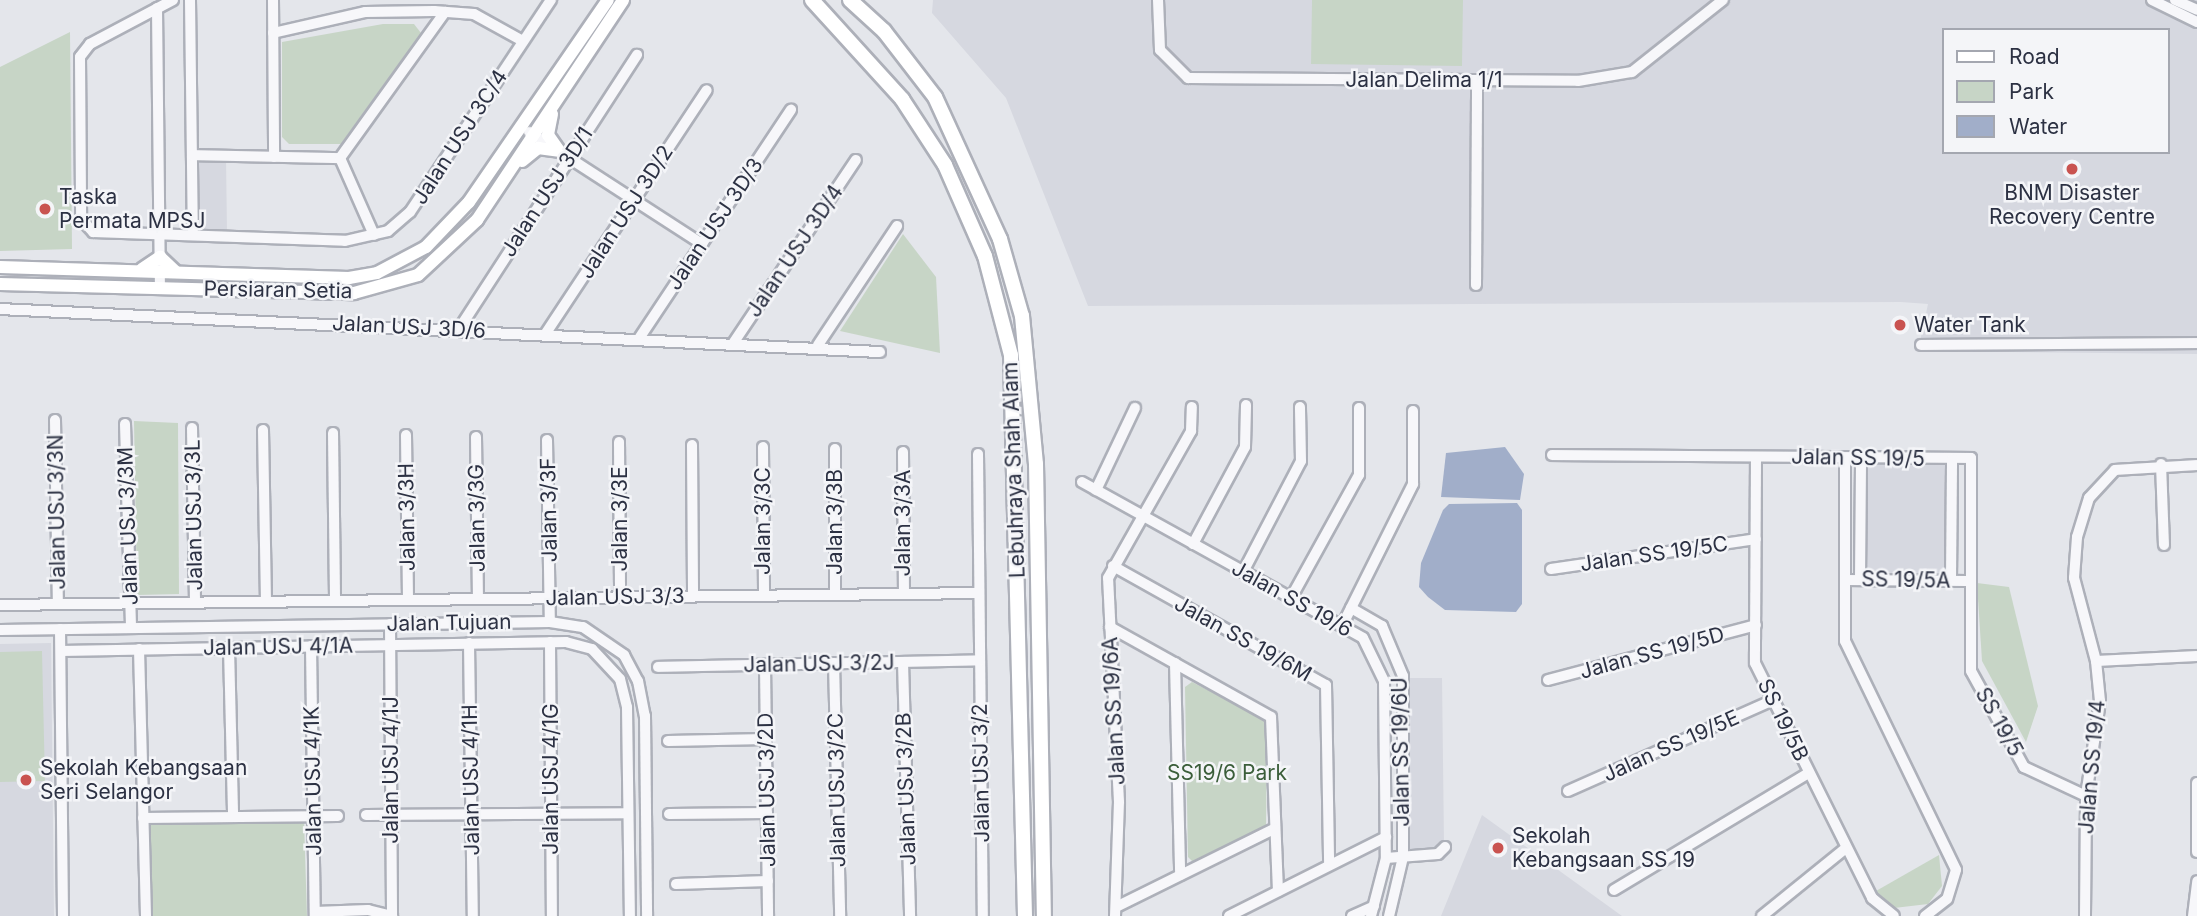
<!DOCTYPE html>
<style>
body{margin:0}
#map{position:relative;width:2197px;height:916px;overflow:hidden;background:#e4e6eb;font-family:Inter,sans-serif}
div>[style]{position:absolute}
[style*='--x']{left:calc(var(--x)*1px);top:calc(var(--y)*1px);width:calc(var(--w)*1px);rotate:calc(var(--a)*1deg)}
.built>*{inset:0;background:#d6d8e0}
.green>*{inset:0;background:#c7d5c6}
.water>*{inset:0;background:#a1aec9}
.roads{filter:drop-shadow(2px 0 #adb0b9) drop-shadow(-2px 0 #adb0b9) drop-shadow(0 2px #adb0b9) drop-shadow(0 -2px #adb0b9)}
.minor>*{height:10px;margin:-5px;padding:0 5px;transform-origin:5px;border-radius:5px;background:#f7f7fa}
.major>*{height:12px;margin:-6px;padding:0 6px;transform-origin:6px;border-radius:6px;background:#fff}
.highway>*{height:14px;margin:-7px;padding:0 7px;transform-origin:7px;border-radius:7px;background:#fff}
.dots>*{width:19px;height:19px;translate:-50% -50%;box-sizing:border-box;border:4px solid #f4f5f8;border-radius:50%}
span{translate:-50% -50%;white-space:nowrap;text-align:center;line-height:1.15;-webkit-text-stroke:5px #f4f5f8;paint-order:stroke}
.street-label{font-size:21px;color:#2c3143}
.poi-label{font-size:21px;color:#2c3143}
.left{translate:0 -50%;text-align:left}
.park-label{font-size:21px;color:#3b5e3a}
.legend{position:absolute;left:1942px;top:28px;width:228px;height:126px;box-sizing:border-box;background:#f4f5f8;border:2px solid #a4a7b0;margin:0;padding:9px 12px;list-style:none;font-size:21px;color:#2c3143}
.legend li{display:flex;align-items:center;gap:14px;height:35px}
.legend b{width:35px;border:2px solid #a4a7b0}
</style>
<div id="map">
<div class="built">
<i style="clip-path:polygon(evenodd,933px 0,2197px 0,2197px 354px,1918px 351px,1928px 304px,1901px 302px,1088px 306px,1006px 98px,932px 13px,933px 0,1943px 30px,2167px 30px,2167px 152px,1943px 152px,1943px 30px)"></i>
<i style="clip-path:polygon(195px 158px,226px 159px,227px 232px,197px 231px)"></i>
<i style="clip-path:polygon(1864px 462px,1949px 463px,1948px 576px,1864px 576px)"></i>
<i style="clip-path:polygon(51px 643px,54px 916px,0 916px,0 644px)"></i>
<i style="clip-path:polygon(1406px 678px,1442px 678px,1444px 844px,1436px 851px,1407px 854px)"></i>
<i style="clip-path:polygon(1482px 815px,1622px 916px,1441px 916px)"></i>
</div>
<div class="green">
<i style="clip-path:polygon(1312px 0,1463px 0,1462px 66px,1311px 64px)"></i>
<i style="clip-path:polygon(383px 24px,414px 24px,421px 33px,341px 144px,289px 144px,282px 137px,282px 42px)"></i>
<i style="clip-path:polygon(70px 32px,72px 249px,0 251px,0 67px)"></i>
<i style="clip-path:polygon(903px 234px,936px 277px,940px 353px,840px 331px)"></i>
<i style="clip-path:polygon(134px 421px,178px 423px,179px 594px,137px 595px)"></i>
<i style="clip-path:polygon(1977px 583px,2009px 587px,2038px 706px,2026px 742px,1982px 661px)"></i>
<i style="clip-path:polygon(42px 651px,45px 781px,0 782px,0 652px)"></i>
<i style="clip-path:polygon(1192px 682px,1267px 720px,1266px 826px,1194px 863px,1188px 857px,1185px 687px)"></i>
<i style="clip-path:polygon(304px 821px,307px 916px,152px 916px,150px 825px)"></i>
<i style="clip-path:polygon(1939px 855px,1942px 886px,1928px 904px,1894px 908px,1876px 891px)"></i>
</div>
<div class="water">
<i style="clip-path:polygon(1505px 447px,1524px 474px,1520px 500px,1441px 497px,1446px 453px)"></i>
<i style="clip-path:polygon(1517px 503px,1522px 510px,1522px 604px,1516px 612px,1445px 610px,1428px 597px,1419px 587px,1421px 563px,1443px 510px,1449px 504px)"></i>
</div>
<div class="roads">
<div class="minor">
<i style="--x:173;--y:0;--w:94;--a:152.1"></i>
<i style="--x:90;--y:44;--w:16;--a:128"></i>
<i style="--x:80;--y:57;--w:162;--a:89.6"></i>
<i style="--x:81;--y:219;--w:18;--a:47"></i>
<i style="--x:93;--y:232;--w:252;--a:2"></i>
<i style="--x:345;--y:241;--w:44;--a:-13.1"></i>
<i style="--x:388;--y:231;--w:29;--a:-41"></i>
<i style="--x:410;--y:212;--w:255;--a:-56.4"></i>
<i style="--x:190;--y:0;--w:234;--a:89.3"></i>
<i style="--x:273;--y:0;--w:157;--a:89.6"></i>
<i style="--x:1158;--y:0;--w:50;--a:87.7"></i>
<i style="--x:1160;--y:50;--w:40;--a:45"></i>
<i style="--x:1188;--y:78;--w:390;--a:0.4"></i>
<i style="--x:1578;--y:81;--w:55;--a:-9.5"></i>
<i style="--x:1632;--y:72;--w:116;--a:-38.4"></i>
<i style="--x:2152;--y:0;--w:50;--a:26.1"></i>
<i style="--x:2175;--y:0;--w:24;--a:24"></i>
<i style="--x:157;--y:8;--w:279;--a:89.4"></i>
<i style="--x:273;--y:33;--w:94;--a:-12.9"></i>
<i style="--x:365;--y:12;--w:69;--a:-0.8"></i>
<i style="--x:434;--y:11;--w:40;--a:4.3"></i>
<i style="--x:474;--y:14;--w:56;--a:28.9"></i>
<i style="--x:529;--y:132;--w:206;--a:32.9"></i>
<i style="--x:192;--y:155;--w:148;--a:1.2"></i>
<i style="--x:340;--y:158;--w:180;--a:-54.3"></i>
<i style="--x:340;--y:158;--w:84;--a:66.2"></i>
<i style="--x:1476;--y:285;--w:205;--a:-89.7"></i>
<i style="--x:0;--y:309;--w:881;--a:2.8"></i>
<i style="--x:459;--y:329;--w:327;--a:-57"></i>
<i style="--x:546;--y:333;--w:291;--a:-56.5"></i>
<i style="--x:640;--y:337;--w:273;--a:-56.4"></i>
<i style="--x:734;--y:342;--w:219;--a:-56.2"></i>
<i style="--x:818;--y:345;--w:143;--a:-56.4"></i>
<i style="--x:1921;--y:345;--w:276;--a:-0.4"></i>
<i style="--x:55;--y:420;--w:184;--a:89.1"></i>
<i style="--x:125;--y:424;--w:204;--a:88.3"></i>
<i style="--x:192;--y:428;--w:174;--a:89"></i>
<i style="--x:263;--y:430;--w:171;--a:89"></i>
<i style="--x:333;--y:433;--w:167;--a:89.3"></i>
<i style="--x:406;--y:435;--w:164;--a:89.3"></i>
<i style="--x:476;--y:437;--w:162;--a:89.3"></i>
<i style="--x:547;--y:440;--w:182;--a:89.1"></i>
<i style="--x:619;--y:442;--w:155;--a:89.6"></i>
<i style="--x:692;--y:445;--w:151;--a:89.6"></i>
<i style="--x:763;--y:447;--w:148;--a:89.6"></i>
<i style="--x:835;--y:449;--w:145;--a:90"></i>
<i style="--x:903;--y:452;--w:141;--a:89.6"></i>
<i style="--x:978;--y:454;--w:462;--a:89.4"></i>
<i style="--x:1552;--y:455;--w:419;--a:0.4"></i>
<i style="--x:1971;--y:458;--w:213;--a:90"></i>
<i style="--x:1971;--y:671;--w:110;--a:61.1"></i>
<i style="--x:2024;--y:767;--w:68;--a:25.1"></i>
<i style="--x:1756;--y:457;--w:206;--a:90.3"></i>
<i style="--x:1755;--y:663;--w:263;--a:63.5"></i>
<i style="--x:1872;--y:898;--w:28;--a:39"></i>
<i style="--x:1845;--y:458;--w:183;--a:90"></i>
<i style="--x:1845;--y:641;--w:254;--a:64.1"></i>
<i style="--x:1956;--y:870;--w:30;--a:107"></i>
<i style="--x:1947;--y:899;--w:28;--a:142"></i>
<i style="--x:2161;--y:464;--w:81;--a:87.9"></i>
<i style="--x:1082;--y:482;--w:321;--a:29"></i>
<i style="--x:1363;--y:638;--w:48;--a:64"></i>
<i style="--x:1384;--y:681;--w:177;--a:89.4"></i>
<i style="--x:1386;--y:858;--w:60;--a:104.5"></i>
<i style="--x:1096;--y:490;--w:91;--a:-64.6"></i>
<i style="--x:1193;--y:544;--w:110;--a:-61.8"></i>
<i style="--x:1245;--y:447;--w:42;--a:-88.6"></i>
<i style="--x:1113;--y:566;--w:244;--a:29.2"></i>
<i style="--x:1326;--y:685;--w:180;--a:89"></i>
<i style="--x:1551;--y:569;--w:207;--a:-8.3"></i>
<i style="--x:1243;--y:572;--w:125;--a:-62.4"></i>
<i style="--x:1301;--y:461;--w:54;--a:-91.1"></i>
<i style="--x:1860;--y:579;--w:121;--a:-89.5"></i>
<i style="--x:1845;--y:580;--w:122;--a:0.5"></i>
<i style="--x:1951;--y:580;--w:121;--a:-89.5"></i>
<i style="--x:1291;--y:598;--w:141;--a:-61.1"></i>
<i style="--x:1359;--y:475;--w:67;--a:-90"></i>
<i style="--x:0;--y:605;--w:979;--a:-0.7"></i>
<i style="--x:1351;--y:608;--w:36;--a:30"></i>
<i style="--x:1382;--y:626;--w:54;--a:67.2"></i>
<i style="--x:1403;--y:676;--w:181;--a:90"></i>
<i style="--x:1403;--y:857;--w:61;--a:103.3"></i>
<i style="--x:390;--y:624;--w:292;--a:89.6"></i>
<i style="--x:1342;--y:626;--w:159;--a:-63.4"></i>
<i style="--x:1413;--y:484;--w:73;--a:-90"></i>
<i style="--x:1110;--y:627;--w:184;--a:29.2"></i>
<i style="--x:1271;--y:717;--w:174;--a:87.7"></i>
<i style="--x:60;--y:629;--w:287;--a:89.4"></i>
<i style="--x:0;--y:630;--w:550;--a:-0.83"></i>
<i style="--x:550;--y:622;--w:33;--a:9"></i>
<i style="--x:583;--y:627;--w:50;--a:34.3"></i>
<i style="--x:624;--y:655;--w:30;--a:62"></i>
<i style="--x:638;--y:681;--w:36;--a:79"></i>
<i style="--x:645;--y:716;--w:200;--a:89.4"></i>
<i style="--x:550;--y:642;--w:274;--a:89.6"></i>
<i style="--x:469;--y:643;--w:273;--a:89.2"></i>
<i style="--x:311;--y:646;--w:270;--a:89.2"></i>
<i style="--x:229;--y:648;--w:169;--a:88.6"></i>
<i style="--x:139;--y:649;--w:267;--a:88.5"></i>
<i style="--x:61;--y:651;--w:505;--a:-1.02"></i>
<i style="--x:566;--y:642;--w:27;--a:15"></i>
<i style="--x:592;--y:649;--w:41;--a:47"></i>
<i style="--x:620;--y:679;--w:29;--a:76"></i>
<i style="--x:627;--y:707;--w:209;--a:89.2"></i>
<i style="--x:2096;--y:661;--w:101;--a:-2.8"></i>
<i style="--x:903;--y:662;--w:254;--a:88.4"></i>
<i style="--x:834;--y:663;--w:253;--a:88.6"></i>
<i style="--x:1175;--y:663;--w:212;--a:88.6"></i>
<i style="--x:765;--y:665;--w:251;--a:89.3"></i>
<i style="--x:658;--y:667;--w:322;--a:-1.2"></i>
<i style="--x:1548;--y:680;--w:215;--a:-14.8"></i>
<i style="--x:668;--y:741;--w:98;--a:-1.2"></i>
<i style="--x:2197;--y:783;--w:69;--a:90"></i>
<i style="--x:1568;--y:791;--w:224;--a:-23.9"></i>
<i style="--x:669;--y:814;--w:98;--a:-0.6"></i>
<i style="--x:366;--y:815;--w:262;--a:-0.4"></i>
<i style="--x:143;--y:818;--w:195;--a:-0.6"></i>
<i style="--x:1386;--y:858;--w:52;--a:-4.4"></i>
<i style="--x:1438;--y:854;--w:10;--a:-45"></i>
<i style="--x:676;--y:884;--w:92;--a:-1.9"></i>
<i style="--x:1614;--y:890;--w:227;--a:-31"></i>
<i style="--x:1116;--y:907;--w:176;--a:-26.3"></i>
<i style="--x:315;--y:912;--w:53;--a:-2.2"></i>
<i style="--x:368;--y:910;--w:25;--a:14"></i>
<i style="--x:1115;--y:916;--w:114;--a:-88"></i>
<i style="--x:1119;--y:802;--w:224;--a:-92.8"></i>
<i style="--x:1108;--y:578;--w:169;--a:-60.5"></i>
<i style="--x:1191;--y:431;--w:24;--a:-88"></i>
<i style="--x:1229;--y:916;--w:176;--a:-26.7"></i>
<i style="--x:1352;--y:916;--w:24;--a:-24"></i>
<i style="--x:1762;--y:916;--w:108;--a:-39"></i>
<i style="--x:2085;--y:916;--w:120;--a:-89.5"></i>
<i style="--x:2086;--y:796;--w:96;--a:-81.6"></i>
<i style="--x:2100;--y:701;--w:40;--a:-95.7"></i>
<i style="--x:2096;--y:661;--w:86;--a:-104.8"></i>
<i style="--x:2074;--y:578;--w:41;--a:-85.8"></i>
<i style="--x:2077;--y:537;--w:41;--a:-72.9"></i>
<i style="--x:2089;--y:498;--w:38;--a:-47"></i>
<i style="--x:2115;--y:470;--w:82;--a:-3.5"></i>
<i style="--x:2193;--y:916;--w:35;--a:-83"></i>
</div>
<div class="major">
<i style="--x:552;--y:114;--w:21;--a:101"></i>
<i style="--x:548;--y:135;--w:19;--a:55"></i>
<i style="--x:522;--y:161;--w:21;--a:-39"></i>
<i style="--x:538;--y:148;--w:21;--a:8"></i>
<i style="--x:0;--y:267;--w:349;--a:1.8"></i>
<i style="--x:349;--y:278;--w:28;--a:-10"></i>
<i style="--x:377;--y:273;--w:55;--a:-28"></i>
<i style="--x:426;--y:247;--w:62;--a:-46.3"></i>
<i style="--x:469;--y:202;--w:245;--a:-55.5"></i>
<i style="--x:142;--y:269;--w:22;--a:-34"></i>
<i style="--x:160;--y:257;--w:21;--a:43"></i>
<i style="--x:0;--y:284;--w:354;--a:1.5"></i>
<i style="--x:354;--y:293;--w:66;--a:-15.7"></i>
<i style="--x:418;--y:275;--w:81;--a:-43"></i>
<i style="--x:477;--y:220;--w:264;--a:-56.4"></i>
</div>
<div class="highway">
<i style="--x:812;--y:0;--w:134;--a:47.7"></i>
<i style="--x:902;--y:99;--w:79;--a:56.9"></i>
<i style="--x:945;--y:165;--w:99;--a:66.3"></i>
<i style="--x:985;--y:256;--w:102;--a:75.3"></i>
<i style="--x:1011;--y:355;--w:561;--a:88.57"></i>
<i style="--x:850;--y:0;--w:46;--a:42.4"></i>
<i style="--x:884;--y:31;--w:83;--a:52.3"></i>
<i style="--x:935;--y:97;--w:156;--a:65.4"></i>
<i style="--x:1000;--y:239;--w:80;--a:74.1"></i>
<i style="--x:1022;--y:316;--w:149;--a:84.6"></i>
<i style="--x:1036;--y:464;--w:452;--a:89"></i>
</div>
</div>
<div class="dots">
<i style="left:2072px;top:169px;background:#c95350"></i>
<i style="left:45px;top:209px;background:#c95350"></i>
<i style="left:1900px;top:325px;background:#c95350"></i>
<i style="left:26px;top:780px;background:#c95350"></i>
<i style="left:1498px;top:848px;background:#c95350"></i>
</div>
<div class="street-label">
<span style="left:1424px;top:80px">Jalan Delima 1/1</span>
<span style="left:460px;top:137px;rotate:-57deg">Jalan USJ 3C/4</span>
<span style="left:547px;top:192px;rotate:-57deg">Jalan USJ 3D/1</span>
<span style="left:626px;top:212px;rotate:-57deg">Jalan USJ 3D/2</span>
<span style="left:715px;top:224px;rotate:-56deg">Jalan USJ 3D/3</span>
<span style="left:795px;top:251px;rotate:-56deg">Jalan USJ 3D/4</span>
<span style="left:278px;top:290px;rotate:1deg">Persiaran Setia</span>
<span style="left:409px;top:327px;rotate:3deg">Jalan USJ 3D/6</span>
<span style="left:1858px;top:458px;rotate:1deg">Jalan SS 19/5</span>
<span style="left:1014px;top:470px;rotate:-92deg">Lebuhraya Shah Alam</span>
<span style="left:549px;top:510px;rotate:-91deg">Jalan 3/3F</span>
<span style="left:57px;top:512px;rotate:-91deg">Jalan USJ 3/3N</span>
<span style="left:194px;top:515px;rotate:-91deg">Jalan USJ 3/3L</span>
<span style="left:407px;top:517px;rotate:-91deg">Jalan 3/3H</span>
<span style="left:477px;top:518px;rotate:-91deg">Jalan 3/3G</span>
<span style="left:620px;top:519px;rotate:-90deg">Jalan 3/3E</span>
<span style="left:763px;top:521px;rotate:-90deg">Jalan 3/3C</span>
<span style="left:835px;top:522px;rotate:-90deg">Jalan 3/3B</span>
<span style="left:903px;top:523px;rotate:-90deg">Jalan 3/3A</span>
<span style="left:128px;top:526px;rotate:-92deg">Jalan USJ 3/3M</span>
<span style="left:1654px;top:554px;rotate:-8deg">Jalan SS 19/5C</span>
<span style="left:1906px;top:580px;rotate:1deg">SS 19/5A</span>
<span style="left:615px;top:597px;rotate:-1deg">Jalan USJ 3/3</span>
<span style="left:1292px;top:599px;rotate:29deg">Jalan SS 19/6</span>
<span style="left:449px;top:623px;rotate:-1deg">Jalan Tujuan</span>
<span style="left:1243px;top:639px;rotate:29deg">Jalan SS 19/6M</span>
<span style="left:278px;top:647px;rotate:-1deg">Jalan USJ 4/1A</span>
<span style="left:1652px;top:653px;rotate:-15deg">Jalan SS 19/5D</span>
<span style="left:819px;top:664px;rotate:-1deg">Jalan USJ 3/2J</span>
<span style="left:1114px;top:711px;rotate:-93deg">Jalan SS 19/6A</span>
<span style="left:1783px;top:720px;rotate:64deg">SS 19/5B</span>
<span style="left:1999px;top:722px;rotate:61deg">SS 19/5</span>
<span style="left:1671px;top:746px;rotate:-24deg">Jalan SS 19/5E</span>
<span style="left:1401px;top:752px;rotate:-91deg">Jalan SS 19/6U</span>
<span style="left:2092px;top:767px;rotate:-85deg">Jalan SS 19/4</span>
<span style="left:391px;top:770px;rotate:-90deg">Jalan USJ 4/1J</span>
<span style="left:981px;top:773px;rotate:-91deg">Jalan USJ 3/2</span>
<span style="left:551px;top:779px;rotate:-90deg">Jalan USJ 4/1G</span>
<span style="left:471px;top:780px;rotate:-91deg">Jalan USJ 4/1H</span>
<span style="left:313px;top:781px;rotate:-91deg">Jalan USJ 4/1K</span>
<span style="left:906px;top:789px;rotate:-92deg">Jalan USJ 3/2B</span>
<span style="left:767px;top:790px;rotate:-91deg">Jalan USJ 3/2D</span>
<span style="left:837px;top:790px;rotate:-91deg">Jalan USJ 3/2C</span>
</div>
<div class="poi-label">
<span style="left:2072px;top:205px">BNM Disaster<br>Recovery Centre</span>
<span class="left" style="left:59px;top:209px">Taska<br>Permata MPSJ</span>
<span class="left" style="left:1914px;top:325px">Water Tank</span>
<span class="left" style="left:40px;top:780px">Sekolah Kebangsaan<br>Seri Selangor</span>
<span class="left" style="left:1512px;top:848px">Sekolah<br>Kebangsaan SS 19</span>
</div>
<div class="park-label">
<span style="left:1227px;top:773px">SS19/6 Park</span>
</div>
<ul class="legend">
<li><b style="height:9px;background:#fff"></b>Road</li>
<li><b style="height:19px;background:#c7d5c6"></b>Park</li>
<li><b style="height:19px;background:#a1aec9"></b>Water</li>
</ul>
</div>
